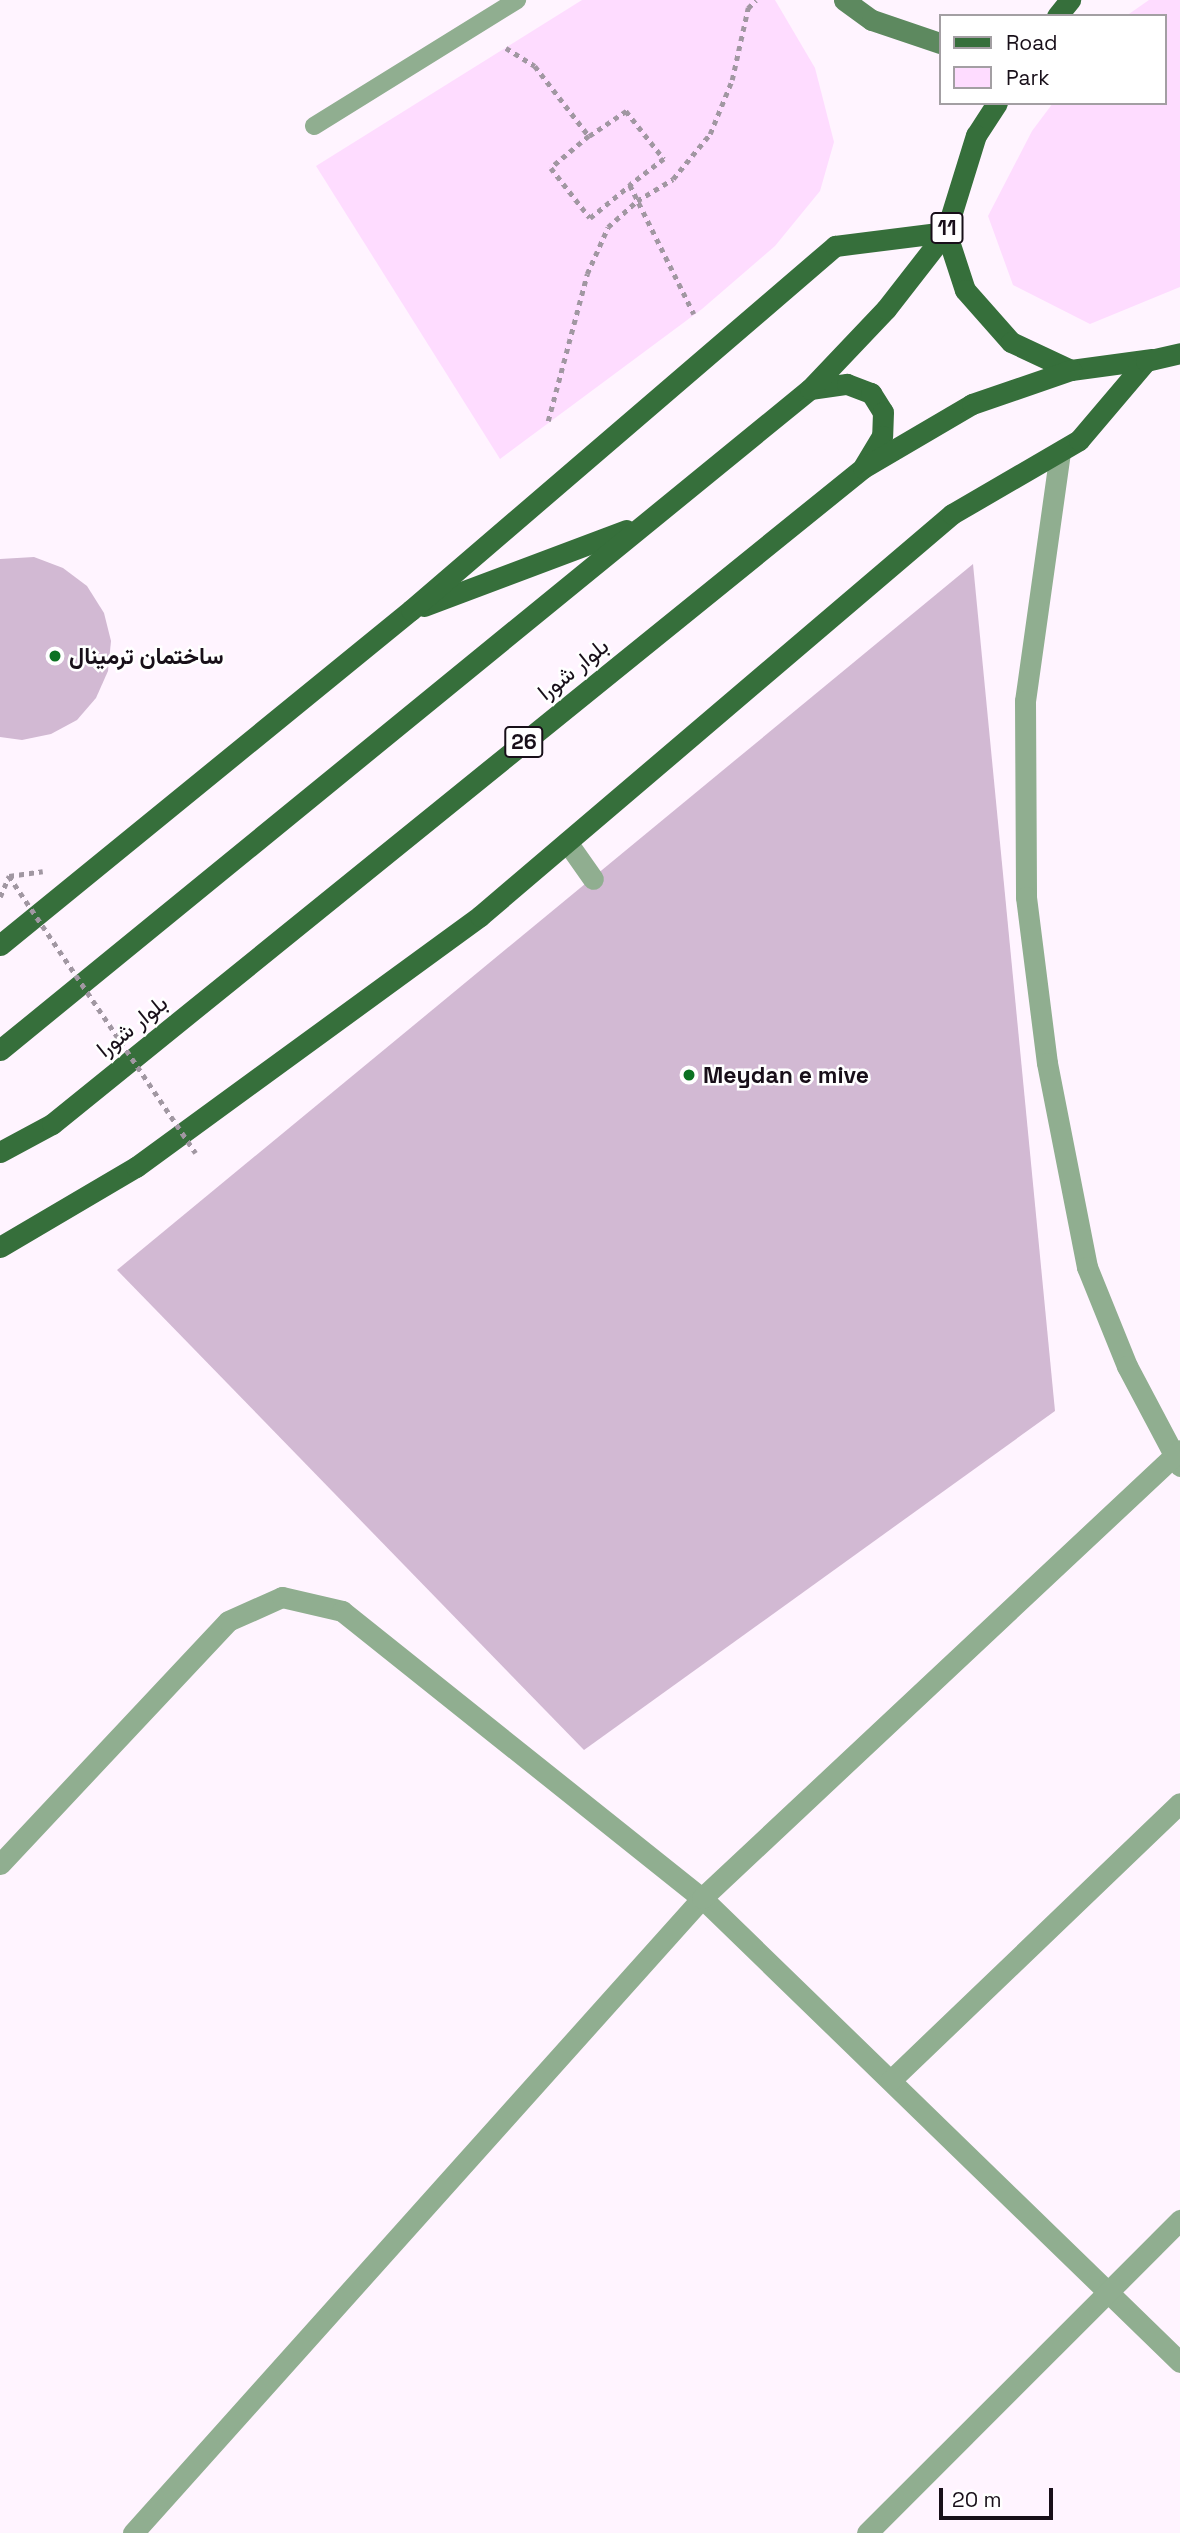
<!DOCTYPE html>
<meta charset="utf-8">
<style>
body{margin:0}
#map{position:relative;width:1180px;height:2533px;overflow:hidden;background:#fff4ff;font-family:"Space Grotesk",Vazirmatn,sans-serif}
div>[style]{position:absolute}
[style*='--x']{left:calc(var(--x)*1px);top:calc(var(--y)*1px);width:calc(var(--w)*1px);rotate:calc(var(--a)*1deg)}
.green>*{inset:0;background:#fedcff}
.building>*{inset:0;background:#d2b9d3}
.path>*{height:4.5px;margin-top:-2.25px;transform-origin:0;background:repeating-linear-gradient(90deg,#a197a2 0 5px,transparent 0 10px)}
.service>*{height:18px;margin:-9px;padding:0 9px;transform-origin:9px;border-radius:9px;background:#90ae90}
.minor>*{height:21px;margin:-10.5px;padding:0 10.5px;transform-origin:10.5px;border-radius:10.5px;background:#90ae90}
.secondary>*{height:21px;margin:-10.5px;padding:0 10.5px;transform-origin:10.5px;border-radius:10.5px;background:#5d895f}
.primary>*{height:21px;margin:-10.5px;padding:0 10.5px;transform-origin:10.5px;border-radius:10.5px;background:#366f3b}
.path-bridge>*{height:4.5px;margin-top:-2.25px;transform-origin:0;background:repeating-linear-gradient(90deg,#a197a2 0 5px,transparent 0 10px)}
.dots>*{width:19px;height:19px;translate:-50% -50%;box-sizing:border-box;border:4px solid #fff;border-radius:50%}
span{translate:-50% -50%;white-space:nowrap;text-align:center;line-height:1.15;-webkit-text-stroke:5px #fff;paint-order:stroke}
.shield-label span{padding:2px 5px;background:#fff;border:2px solid;border-radius:5px;-webkit-text-stroke-width:0}
.shield-label{font-size:21px;color:#180f19;font-weight:700}
.poi-label{font-size:23px;color:#180f19;font-weight:700}
.left{translate:0 -50%;text-align:left}
.street-label{font-size:23px;color:#180f19}
.legend{position:absolute;left:939px;top:14px;width:228px;height:91px;box-sizing:border-box;background:#fff;border:2px solid #a39fa3;margin:0;padding:9px 12px;list-style:none;font-size:21px;color:#180f19}
.legend li{display:flex;align-items:center;gap:14px;height:35px}
.legend b{width:35px;border:2px solid #a39fa3}
.scale{position:absolute;left:939px;top:2488px;width:114px;height:32px;box-sizing:border-box;border:4px solid #180f19;border-top:0;padding-left:9px;font-size:21px;line-height:24px;white-space:nowrap;color:#180f19;-webkit-text-stroke:5px #fff;paint-order:stroke}
</style>
<div id="map">
<div class="green">
<i style="clip-path:polygon(582px 0,775px 0,815px 68px,834px 142px,820px 191px,775px 246px,702px 309px,500px 459px,316px 166px)"></i>
<i style="clip-path:polygon(1149px 0,1180px 0,1180px 287px,1090px 324px,1013px 285px,988px 216px,1032px 131px,1053px 103px,1164px 103px,1164px 16px,1126px 16px)"></i>
</div>
<div class="building">
<i style="clip-path:polygon(34px 557px,63px 568px,87px 586px,104px 613px,111px 641px,108px 671px,96px 698px,77px 720px,51px 734px,22px 740px,0 737px,0 559px)"></i>
<i style="clip-path:polygon(973px 564px,1055px 1411px,584px 1750px,117px 1270px)"></i>
</div>
<div class="path">
<i style="--x:506;--y:48;--w:34;--a:32"></i>
<i style="--x:535;--y:66;--w:88;--a:52.4"></i>
<i style="--x:589;--y:136;--w:50;--a:139.9"></i>
<i style="--x:551;--y:168;--w:63;--a:52"></i>
<i style="--x:590;--y:218;--w:52;--a:-39.5"></i>
<i style="--x:630;--y:185;--w:144;--a:63.6"></i>
<i style="--x:589;--y:136;--w:45;--a:-34"></i>
<i style="--x:626;--y:111;--w:61;--a:51.6"></i>
<i style="--x:664;--y:159;--w:43;--a:142.6"></i>
<i style="--x:548;--y:421;--w:152;--a:-75.1"></i>
<i style="--x:587;--y:274;--w:51;--a:-65.9"></i>
<i style="--x:608;--y:227;--w:39;--a:-42"></i>
<i style="--x:637;--y:201;--w:42;--a:-31.4"></i>
<i style="--x:673;--y:179;--w:58;--a:-50.6"></i>
<i style="--x:710;--y:134;--w:58;--a:-67.8"></i>
<i style="--x:732;--y:80;--w:74;--a:-77.5"></i>
<i style="--x:748;--y:8;--w:11;--a:-45"></i>
<i style="--x:0;--y:897;--w:23;--a:-67"></i>
<i style="--x:9;--y:876;--w:34;--a:-8"></i>
</div>
<div class="service">
<i style="--x:314;--y:126;--w:239;--a:-31.8"></i>
</div>
<div class="minor">
<i style="--x:1060;--y:452;--w:251;--a:98"></i>
<i style="--x:1025;--y:701;--w:196;--a:89.7"></i>
<i style="--x:1026;--y:897;--w:167;--a:82.8"></i>
<i style="--x:1047;--y:1063;--w:208;--a:78.9"></i>
<i style="--x:1087;--y:1267;--w:107;--a:68"></i>
<i style="--x:1127;--y:1366;--w:113;--a:62.1"></i>
<i style="--x:567;--y:842;--w:45;--a:54.9"></i>
<i style="--x:0;--y:1864;--w:333;--a:-46.8"></i>
<i style="--x:228;--y:1621;--w:59;--a:-24"></i>
<i style="--x:282;--y:1597;--w:62;--a:13.1"></i>
<i style="--x:342;--y:1611;--w:460;--a:38.6"></i>
<i style="--x:702;--y:1898;--w:666;--a:44.15"></i>
<i style="--x:891;--y:2080;--w:400;--a:-43.8"></i>
<i style="--x:133;--y:2533;--w:853;--a:-48.14"></i>
<i style="--x:702;--y:1898;--w:655;--a:-43.14"></i>
<i style="--x:867;--y:2533;--w:443;--a:-45"></i>
</div>
<div class="secondary">
<i style="--x:844;--y:0;--w:34;--a:36"></i>
<i style="--x:872;--y:20;--w:72;--a:18.7"></i>
</div>
<div class="primary">
<i style="--x:1057;--y:16;--w:21;--a:-51"></i>
<i style="--x:997;--y:103;--w:38;--a:123"></i>
<i style="--x:976;--y:135;--w:102;--a:107.2"></i>
<i style="--x:946;--y:232;--w:61;--a:71.9"></i>
<i style="--x:965;--y:290;--w:69;--a:48.5"></i>
<i style="--x:1011;--y:342;--w:66;--a:25"></i>
<i style="--x:1071;--y:370;--w:82;--a:-7.7"></i>
<i style="--x:810;--y:389;--w:37;--a:-8"></i>
<i style="--x:847;--y:384;--w:26;--a:21"></i>
<i style="--x:871;--y:393;--w:22;--a:58"></i>
<i style="--x:883;--y:412;--w:24;--a:92"></i>
<i style="--x:882;--y:436;--w:35;--a:121"></i>
<i style="--x:424;--y:606;--w:216;--a:-20.6"></i>
<i style="--x:0;--y:945;--w:530;--a:-39.18"></i>
<i style="--x:411;--y:610;--w:559;--a:-40.65"></i>
<i style="--x:835;--y:246;--w:112;--a:-7.2"></i>
<i style="--x:0;--y:1050;--w:1045;--a:-39.22"></i>
<i style="--x:810;--y:389;--w:110;--a:-46.5"></i>
<i style="--x:886;--y:309;--w:98;--a:-52.1"></i>
<i style="--x:0;--y:1152;--w:59;--a:-28.3"></i>
<i style="--x:52;--y:1124;--w:1043;--a:-38.97"></i>
<i style="--x:863;--y:468;--w:126;--a:-30.4"></i>
<i style="--x:972;--y:404;--w:105;--a:-19"></i>
<i style="--x:0;--y:1247;--w:158;--a:-30.5"></i>
<i style="--x:136;--y:1167;--w:426;--a:-36.1"></i>
<i style="--x:480;--y:916;--w:620;--a:-40.42"></i>
<i style="--x:952;--y:514;--w:147;--a:-30.2"></i>
<i style="--x:1079;--y:440;--w:104;--a:-49.7"></i>
<i style="--x:1146;--y:361;--w:35;--a:-13"></i>
</div>
<div class="path-bridge">
<i style="--x:9;--y:876;--w:334;--a:56"></i>
</div>
<div class="dots">
<i style="left:55px;top:656px;background:#0b7122"></i>
<i style="left:689px;top:1075px;background:#0b7122"></i>
</div>
<div class="shield-label">
<span style="left:947px;top:228px">11</span>
<span style="left:524px;top:742px">26</span>
</div>
<div class="poi-label">
<span class="left" style="left:69px;top:656px">ساختمان ترمینال</span>
<span class="left" style="left:703px;top:1075px">Meydan e mive</span>
</div>
<div class="street-label">
<span style="left:573px;top:669px;rotate:-39deg">بلوار شورا</span>
<span style="left:132px;top:1026px;rotate:-39deg">بلوار شورا</span>
</div>
<ul class="legend">
<li><b style="height:9px;background:#366f3b"></b>Road</li>
<li><b style="height:19px;background:#fedcff"></b>Park</li>
</ul>
<div class="scale">20 m</div>
</div>
